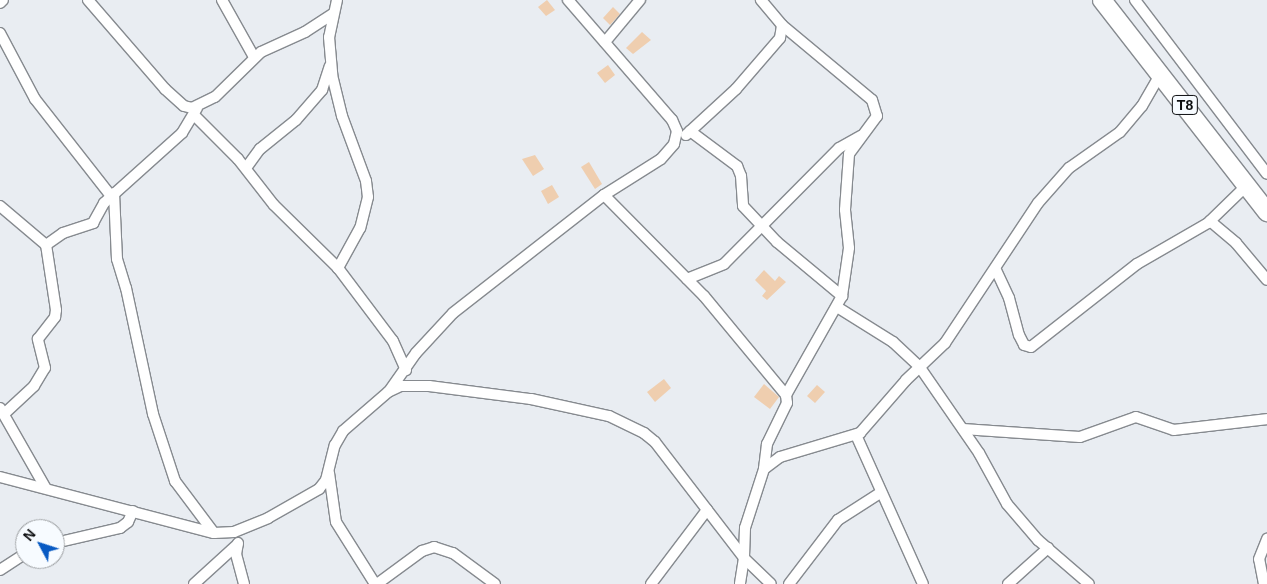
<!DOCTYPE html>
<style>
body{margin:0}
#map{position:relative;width:1267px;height:584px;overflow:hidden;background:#e9edf2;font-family:Arial,sans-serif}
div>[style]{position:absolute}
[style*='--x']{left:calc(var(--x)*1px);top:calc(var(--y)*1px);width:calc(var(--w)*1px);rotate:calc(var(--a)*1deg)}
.building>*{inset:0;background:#efceaf}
.roads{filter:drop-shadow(1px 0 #868a8f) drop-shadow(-1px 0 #868a8f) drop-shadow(0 1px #868a8f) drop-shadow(0 -1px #868a8f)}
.minor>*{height:10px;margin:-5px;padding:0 5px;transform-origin:5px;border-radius:5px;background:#fff}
.trunk>*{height:18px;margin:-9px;padding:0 9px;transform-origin:9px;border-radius:9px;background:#fff}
span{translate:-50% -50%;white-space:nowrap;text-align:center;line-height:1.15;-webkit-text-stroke:4px #f7fbff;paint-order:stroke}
.shield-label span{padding:1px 4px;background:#f7fbff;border:1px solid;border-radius:4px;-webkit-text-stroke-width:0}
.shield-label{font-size:14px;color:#0e0f11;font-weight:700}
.north{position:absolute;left:15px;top:519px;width:50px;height:50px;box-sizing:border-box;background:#f7fbff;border:1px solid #9a9da0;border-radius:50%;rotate:310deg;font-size:14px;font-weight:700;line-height:20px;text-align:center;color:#0e0f11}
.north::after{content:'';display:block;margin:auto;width:18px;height:22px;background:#085ac3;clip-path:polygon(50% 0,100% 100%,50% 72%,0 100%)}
</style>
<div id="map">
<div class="building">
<i style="clip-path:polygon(547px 0,555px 10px,546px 16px,538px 7px)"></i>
<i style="clip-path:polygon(613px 7px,620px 14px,610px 25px,603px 18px)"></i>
<i style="clip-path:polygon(642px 32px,651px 40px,633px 54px,626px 48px)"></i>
<i style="clip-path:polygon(608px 65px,615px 75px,605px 83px,597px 73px)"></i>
<i style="clip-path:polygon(535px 155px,544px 169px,533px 176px,522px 159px)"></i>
<i style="clip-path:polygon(589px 162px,602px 184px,595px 189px,581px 167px)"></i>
<i style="clip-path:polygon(552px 185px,559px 197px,548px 204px,541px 191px)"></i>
<i style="clip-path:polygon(764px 270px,775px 281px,779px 276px,786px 282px,767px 300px,762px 296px,766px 291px,755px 280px)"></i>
<i style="clip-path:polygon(664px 379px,671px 388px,655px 402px,647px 392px)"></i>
<i style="clip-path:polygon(764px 384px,779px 397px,770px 409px,754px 397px)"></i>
<i style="clip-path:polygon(817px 385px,825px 392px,815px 403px,807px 396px)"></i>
</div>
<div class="roads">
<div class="minor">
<i style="--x:88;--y:0;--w:118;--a:49.1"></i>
<i style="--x:165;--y:89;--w:25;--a:42"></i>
<i style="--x:184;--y:106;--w:8;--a:14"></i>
<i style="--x:192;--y:108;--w:25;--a:-26"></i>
<i style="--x:215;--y:97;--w:64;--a:-44.4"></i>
<i style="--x:261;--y:52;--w:48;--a:-24.4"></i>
<i style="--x:305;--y:32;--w:33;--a:-33"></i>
<i style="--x:222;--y:0;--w:65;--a:60.7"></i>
<i style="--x:337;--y:0;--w:38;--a:102"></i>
<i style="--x:329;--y:37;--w:38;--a:85"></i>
<i style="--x:332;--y:75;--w:42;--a:76.3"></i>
<i style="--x:342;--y:116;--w:69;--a:69.7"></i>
<i style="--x:366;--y:181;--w:16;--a:83"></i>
<i style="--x:368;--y:197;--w:32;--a:104"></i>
<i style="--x:360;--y:228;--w:46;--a:118.8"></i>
<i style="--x:1135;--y:0;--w:218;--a:52.8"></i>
<i style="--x:0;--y:3;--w:4;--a:-45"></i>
<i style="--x:782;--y:25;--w:117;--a:39.8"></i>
<i style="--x:872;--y:100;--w:17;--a:73"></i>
<i style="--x:877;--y:116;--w:47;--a:126.4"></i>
<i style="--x:849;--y:154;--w:56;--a:94.1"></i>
<i style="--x:845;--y:210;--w:38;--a:84"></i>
<i style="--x:849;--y:248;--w:49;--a:98.3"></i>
<i style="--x:842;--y:296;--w:114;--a:119.5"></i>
<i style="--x:0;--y:33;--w:75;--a:62.1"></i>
<i style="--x:35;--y:99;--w:123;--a:51.9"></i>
<i style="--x:605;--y:42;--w:55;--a:-50.2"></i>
<i style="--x:194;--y:115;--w:62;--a:45"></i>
<i style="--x:238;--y:159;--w:58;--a:52"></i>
<i style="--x:274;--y:205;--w:90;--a:44.5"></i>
<i style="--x:338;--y:268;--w:91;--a:53"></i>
<i style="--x:393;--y:341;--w:32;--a:66"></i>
<i style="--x:690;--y:131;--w:59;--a:36.7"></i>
<i style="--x:737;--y:166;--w:11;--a:68"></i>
<i style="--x:741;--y:176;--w:30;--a:86"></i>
<i style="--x:743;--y:206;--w:50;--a:46.6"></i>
<i style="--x:777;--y:242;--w:85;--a:39.7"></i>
<i style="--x:686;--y:135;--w:68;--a:-42.6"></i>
<i style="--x:736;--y:89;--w:67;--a:-49.2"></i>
<i style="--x:780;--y:38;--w:13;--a:-81"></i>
<i style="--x:782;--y:25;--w:33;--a:-130"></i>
<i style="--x:246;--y:168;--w:24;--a:-54"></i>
<i style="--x:260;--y:149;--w:46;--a:-38.9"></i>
<i style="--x:296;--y:120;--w:40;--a:-49"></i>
<i style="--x:322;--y:90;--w:25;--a:-72"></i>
<i style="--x:114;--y:193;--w:66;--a:87.4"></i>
<i style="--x:117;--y:259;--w:30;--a:73"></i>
<i style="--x:126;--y:288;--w:129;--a:77.9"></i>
<i style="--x:153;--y:414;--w:71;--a:71.8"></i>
<i style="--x:175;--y:481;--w:65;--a:53.1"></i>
<i style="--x:604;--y:195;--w:142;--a:45.3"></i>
<i style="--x:704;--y:296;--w:129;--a:50.4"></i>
<i style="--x:786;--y:395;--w:8;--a:83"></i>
<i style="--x:787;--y:403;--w:46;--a:116"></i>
<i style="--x:767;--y:444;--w:25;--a:97"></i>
<i style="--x:764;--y:469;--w:62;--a:107.9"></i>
<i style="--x:745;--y:528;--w:30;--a:92"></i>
<i style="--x:744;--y:558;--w:37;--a:44"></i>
<i style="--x:0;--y:206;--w:60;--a:40.3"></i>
<i style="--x:1210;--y:221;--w:34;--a:40"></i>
<i style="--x:1236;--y:243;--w:48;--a:50"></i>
<i style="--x:996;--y:270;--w:31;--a:65"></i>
<i style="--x:1009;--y:298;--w:38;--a:75"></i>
<i style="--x:1019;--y:335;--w:11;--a:63"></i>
<i style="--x:1024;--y:345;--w:7;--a:16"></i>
<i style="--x:1031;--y:347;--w:135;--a:-38.1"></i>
<i style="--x:1137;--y:264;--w:82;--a:-30"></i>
<i style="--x:1208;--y:223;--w:53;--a:-44.2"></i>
<i style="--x:687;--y:279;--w:40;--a:-22"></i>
<i style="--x:724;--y:264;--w:163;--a:-45.2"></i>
<i style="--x:839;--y:148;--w:25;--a:-29"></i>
<i style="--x:837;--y:307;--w:66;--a:32"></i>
<i style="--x:893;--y:342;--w:35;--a:43"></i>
<i style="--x:919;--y:366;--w:106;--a:55.4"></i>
<i style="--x:979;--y:453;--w:58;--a:61.2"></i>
<i style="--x:1007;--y:504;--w:48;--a:49.3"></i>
<i style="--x:1038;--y:540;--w:67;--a:40.8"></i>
<i style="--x:390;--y:390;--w:45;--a:-54.9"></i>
<i style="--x:416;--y:353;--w:54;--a:-47.2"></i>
<i style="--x:453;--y:313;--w:192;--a:-38"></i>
<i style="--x:604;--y:195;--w:67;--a:-32.3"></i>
<i style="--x:661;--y:159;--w:20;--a:-49"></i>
<i style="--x:674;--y:144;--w:13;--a:-77"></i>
<i style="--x:677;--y:131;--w:12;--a:-114"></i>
<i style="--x:672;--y:120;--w:159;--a:-130.9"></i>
<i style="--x:0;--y:408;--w:91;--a:60.3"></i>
<i style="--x:4;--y:414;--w:41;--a:-43"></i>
<i style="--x:34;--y:386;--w:21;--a:-59"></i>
<i style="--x:45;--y:368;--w:30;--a:-104"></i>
<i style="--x:38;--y:339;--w:28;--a:-52"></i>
<i style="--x:55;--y:317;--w:7;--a:-82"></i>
<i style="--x:56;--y:310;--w:66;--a:-98.7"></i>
<i style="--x:46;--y:245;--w:21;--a:-35"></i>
<i style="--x:63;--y:233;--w:32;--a:-18"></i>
<i style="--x:93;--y:223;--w:23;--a:-61"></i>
<i style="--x:104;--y:203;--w:105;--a:-41.9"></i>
<i style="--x:182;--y:133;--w:29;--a:-59"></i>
<i style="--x:963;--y:429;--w:117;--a:3.9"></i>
<i style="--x:1080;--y:437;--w:59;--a:-19.7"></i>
<i style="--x:1136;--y:417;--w:40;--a:18.9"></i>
<i style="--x:1174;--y:430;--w:94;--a:-6.7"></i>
<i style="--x:856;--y:435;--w:163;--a:65.8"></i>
<i style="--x:764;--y:469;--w:20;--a:-37"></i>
<i style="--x:780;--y:457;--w:84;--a:-16.7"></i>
<i style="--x:860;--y:433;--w:70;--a:-49"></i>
<i style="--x:906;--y:380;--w:54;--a:-43.5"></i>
<i style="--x:945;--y:343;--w:168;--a:-56.4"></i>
<i style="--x:1038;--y:203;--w:47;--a:-48.5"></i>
<i style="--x:1069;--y:168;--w:62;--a:-35.2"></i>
<i style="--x:1120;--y:132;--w:34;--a:-50"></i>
<i style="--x:1142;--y:106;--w:38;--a:-60"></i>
<i style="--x:329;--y:473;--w:49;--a:81.9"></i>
<i style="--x:336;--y:522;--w:73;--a:57.8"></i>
<i style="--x:0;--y:477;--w:221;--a:14.7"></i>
<i style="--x:214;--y:533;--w:20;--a:-3"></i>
<i style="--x:234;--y:532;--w:37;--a:-22"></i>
<i style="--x:268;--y:518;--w:59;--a:-29.6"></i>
<i style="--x:319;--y:489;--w:11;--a:-52"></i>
<i style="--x:326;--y:480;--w:36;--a:-76"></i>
<i style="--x:335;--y:445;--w:16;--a:-60"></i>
<i style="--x:343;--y:431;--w:60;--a:-40.9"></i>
<i style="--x:388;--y:392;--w:14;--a:-25"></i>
<i style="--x:401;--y:386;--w:28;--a:0"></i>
<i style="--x:429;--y:386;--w:103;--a:7.3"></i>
<i style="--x:531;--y:399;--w:80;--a:12.3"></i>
<i style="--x:609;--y:416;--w:39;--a:26"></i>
<i style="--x:644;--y:433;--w:14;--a:39"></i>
<i style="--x:655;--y:442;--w:146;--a:52.5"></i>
<i style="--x:744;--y:558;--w:26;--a:99"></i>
<i style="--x:55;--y:543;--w:67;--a:-13"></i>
<i style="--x:120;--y:528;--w:10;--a:-37"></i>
<i style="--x:128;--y:522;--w:12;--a:-66"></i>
<i style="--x:238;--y:543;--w:11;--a:100"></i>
<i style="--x:236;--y:554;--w:31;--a:75"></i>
<i style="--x:0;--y:570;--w:30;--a:-33"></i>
<i style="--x:194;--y:584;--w:59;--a:-42.3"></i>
<i style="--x:377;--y:584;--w:56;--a:-36.3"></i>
<i style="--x:422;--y:551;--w:13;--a:-18"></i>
<i style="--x:434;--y:547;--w:20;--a:18"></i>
<i style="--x:453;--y:553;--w:52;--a:36.4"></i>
<i style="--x:651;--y:584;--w:93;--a:-52.9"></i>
<i style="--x:789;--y:584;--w:81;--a:-52.6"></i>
<i style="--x:838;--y:520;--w:50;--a:-32.7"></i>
<i style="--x:1008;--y:584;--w:54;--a:-42"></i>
<i style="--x:1264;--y:584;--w:25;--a:-101"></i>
<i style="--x:1259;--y:559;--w:22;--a:-68"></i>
</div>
<div class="trunk">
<i style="--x:1102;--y:0;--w:269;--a:52.1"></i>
</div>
</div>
<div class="shield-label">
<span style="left:1185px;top:105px">T8</span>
</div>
<div class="north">N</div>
</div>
